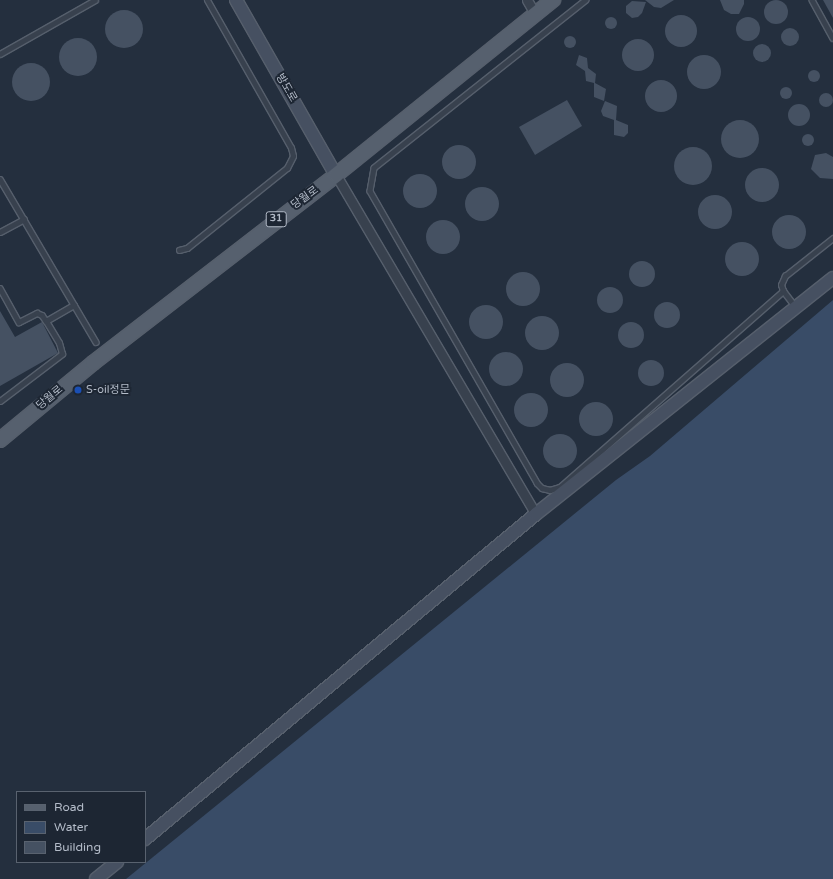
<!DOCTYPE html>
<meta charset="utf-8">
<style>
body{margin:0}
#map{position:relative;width:833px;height:879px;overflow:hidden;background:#242f3e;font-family:"Varela Round","Noto Sans KR",sans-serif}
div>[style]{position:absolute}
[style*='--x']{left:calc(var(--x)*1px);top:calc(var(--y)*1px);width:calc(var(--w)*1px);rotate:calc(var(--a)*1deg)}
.water>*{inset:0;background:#394c67}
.building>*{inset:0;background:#455162}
.round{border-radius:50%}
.roads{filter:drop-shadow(1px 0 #565f6c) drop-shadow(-1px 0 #565f6c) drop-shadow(0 1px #565f6c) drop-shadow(0 -1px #565f6c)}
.lane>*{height:4.5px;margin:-2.25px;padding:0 2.25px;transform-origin:2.25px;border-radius:2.25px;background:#38414e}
.street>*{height:9px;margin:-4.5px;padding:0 4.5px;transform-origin:4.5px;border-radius:4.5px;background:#38414e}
.secondary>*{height:12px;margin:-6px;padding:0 6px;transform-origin:6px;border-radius:6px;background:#465061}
.primary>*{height:14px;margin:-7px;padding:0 7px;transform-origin:7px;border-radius:7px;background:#56606e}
.dots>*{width:11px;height:11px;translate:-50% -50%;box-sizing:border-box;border:2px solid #1d2633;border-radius:50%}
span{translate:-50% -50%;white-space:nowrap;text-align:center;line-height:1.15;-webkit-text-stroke:4px #1d2633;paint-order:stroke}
.shield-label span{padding:1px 3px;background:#1d2633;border:1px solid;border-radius:3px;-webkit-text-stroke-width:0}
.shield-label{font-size:10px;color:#b4bcc9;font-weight:700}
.street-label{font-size:11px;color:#b4bcc9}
.poi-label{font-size:11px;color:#b4bcc9}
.left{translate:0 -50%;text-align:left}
.legend{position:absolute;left:16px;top:791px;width:130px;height:72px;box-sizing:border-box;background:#1d2633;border:1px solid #59626f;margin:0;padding:5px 7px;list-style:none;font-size:12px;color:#b4bcc9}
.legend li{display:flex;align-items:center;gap:8px;height:20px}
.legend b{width:20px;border:1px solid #59626f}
</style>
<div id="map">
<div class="water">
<i style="clip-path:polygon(833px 300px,833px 879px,126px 879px,616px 480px,650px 456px)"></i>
</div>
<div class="building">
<i style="clip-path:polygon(645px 0,674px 0,661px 8px,654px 7px)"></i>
<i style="clip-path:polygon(720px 0,744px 0,744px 4px,739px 14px,731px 14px,724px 10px)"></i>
<i style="clip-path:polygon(823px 0,833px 0,833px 18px)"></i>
<i class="round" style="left:764px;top:0;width:24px;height:24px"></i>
<i style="clip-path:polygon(632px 1px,646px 2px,642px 13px,638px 17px,632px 18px,626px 13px,626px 6px)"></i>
<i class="round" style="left:105px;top:10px;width:38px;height:38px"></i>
<i class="round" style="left:665px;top:15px;width:32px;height:32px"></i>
<i class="round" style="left:605px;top:17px;width:12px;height:12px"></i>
<i class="round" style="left:736px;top:17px;width:24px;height:24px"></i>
<i class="round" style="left:781px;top:28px;width:18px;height:18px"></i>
<i class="round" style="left:564px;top:36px;width:12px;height:12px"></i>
<i class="round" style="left:59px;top:38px;width:38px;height:38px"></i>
<i class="round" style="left:622px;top:39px;width:32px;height:32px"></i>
<i class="round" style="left:753px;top:44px;width:18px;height:18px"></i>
<i style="clip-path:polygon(579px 55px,587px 58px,588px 68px,596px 74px,595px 83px,606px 89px,604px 101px,594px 97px,594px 83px,586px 81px,585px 71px,576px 65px)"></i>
<i class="round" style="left:687px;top:55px;width:34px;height:34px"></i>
<i class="round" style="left:12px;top:63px;width:38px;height:38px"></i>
<i class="round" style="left:808px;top:70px;width:12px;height:12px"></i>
<i class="round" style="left:645px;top:80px;width:32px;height:32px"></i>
<i class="round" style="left:780px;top:87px;width:12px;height:12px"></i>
<i class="round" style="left:819px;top:93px;width:14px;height:14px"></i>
<i style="clip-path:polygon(567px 100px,582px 126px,535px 155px,519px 127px)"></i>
<i style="clip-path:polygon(605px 101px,617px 106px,616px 120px,628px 125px,628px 133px,624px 137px,614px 135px,614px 120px,603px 116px,601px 111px)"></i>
<i class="round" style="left:788px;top:104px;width:22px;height:22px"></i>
<i class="round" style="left:721px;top:120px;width:38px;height:38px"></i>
<i class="round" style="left:802px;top:134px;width:12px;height:12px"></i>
<i class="round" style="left:442px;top:145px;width:34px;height:34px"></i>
<i class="round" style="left:674px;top:147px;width:38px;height:38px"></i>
<i style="clip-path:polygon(826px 153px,833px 157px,833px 179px,820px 178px,811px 169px,815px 155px)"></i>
<i class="round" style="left:745px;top:168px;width:34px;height:34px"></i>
<i class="round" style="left:403px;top:174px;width:34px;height:34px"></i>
<i class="round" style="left:465px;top:187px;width:34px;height:34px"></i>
<i class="round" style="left:698px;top:195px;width:34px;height:34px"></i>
<i class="round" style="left:772px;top:215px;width:34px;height:34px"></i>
<i class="round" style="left:426px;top:220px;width:34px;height:34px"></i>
<i class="round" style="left:725px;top:242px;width:34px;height:34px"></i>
<i class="round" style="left:629px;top:261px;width:26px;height:26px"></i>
<i class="round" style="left:506px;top:272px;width:34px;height:34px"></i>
<i class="round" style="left:597px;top:287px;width:26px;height:26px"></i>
<i class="round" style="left:654px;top:302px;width:26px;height:26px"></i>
<i class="round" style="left:469px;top:305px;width:34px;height:34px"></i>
<i style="clip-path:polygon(0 311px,15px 337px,42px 322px,58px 353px,0 386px)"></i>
<i class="round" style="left:525px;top:316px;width:34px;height:34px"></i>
<i class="round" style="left:618px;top:322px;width:26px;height:26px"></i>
<i class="round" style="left:489px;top:352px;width:34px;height:34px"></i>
<i class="round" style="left:638px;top:360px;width:26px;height:26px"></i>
<i class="round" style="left:550px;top:363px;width:34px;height:34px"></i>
<i class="round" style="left:514px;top:393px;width:34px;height:34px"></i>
<i class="round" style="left:579px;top:402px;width:34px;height:34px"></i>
<i class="round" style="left:543px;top:434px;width:34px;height:34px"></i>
</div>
<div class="roads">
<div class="lane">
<i style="--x:586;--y:0;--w:270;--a:141.6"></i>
<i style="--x:374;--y:168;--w:23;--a:100"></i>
<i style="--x:370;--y:191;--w:336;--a:60.2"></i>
<i style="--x:537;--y:483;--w:7;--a:45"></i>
<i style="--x:542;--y:488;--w:8;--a:14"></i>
<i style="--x:550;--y:490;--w:10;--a:-17"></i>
<i style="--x:560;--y:487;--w:297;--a:-41.3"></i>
<i style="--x:812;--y:0;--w:43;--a:61.1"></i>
<i style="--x:0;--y:54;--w:109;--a:-29.6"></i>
<i style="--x:0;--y:179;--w:189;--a:59.5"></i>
<i style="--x:0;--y:232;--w:27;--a:-28"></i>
<i style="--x:179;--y:250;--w:8;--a:-14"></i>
<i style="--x:187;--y:248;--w:128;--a:-38.7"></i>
<i style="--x:287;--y:168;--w:13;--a:-63"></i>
<i style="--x:293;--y:156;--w:8;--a:-104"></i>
<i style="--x:291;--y:148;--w:170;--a:-119.6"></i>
<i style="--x:0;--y:288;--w:39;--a:61"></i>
<i style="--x:19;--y:322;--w:20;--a:-27"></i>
<i style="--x:37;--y:313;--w:5;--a:22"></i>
<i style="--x:42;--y:315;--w:7;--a:56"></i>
<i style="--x:795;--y:307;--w:20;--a:-127"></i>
<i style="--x:783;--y:291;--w:6;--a:-108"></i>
<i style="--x:781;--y:285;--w:10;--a:-66"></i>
<i style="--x:785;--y:276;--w:61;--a:-38.4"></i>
<i style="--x:0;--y:401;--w:78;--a:-37.2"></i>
<i style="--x:62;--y:354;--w:11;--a:-105"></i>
<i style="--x:59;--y:343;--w:26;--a:-121"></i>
<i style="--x:46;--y:321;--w:32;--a:-30"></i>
</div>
<div class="street">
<i style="--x:527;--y:0;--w:16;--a:60"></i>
<i style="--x:336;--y:175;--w:394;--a:59.5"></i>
</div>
<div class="secondary">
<i style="--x:236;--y:0;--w:202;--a:60.3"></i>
<i style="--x:145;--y:839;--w:508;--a:-39.73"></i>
<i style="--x:536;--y:514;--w:379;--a:-38.5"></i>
<i style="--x:96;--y:879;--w:27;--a:-39"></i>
</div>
<div class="primary">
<i style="--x:0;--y:440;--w:121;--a:-39.6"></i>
<i style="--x:93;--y:363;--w:307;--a:-37.7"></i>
<i style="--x:336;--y:175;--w:279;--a:-38.9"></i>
</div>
</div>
<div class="dots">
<i style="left:78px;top:390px;background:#1a4fb4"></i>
</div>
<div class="shield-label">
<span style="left:276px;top:219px">31</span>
</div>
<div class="street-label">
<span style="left:286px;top:88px;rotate:60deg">방도로</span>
<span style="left:305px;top:198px;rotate:-36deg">당월로</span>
<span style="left:50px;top:398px;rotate:-40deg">당월로</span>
</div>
<div class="poi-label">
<span class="left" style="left:86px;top:390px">S-oil정문</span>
</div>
<ul class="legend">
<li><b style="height:5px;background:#56606e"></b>Road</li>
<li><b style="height:11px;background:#394c67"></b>Water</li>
<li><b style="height:11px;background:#455162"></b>Building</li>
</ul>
</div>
